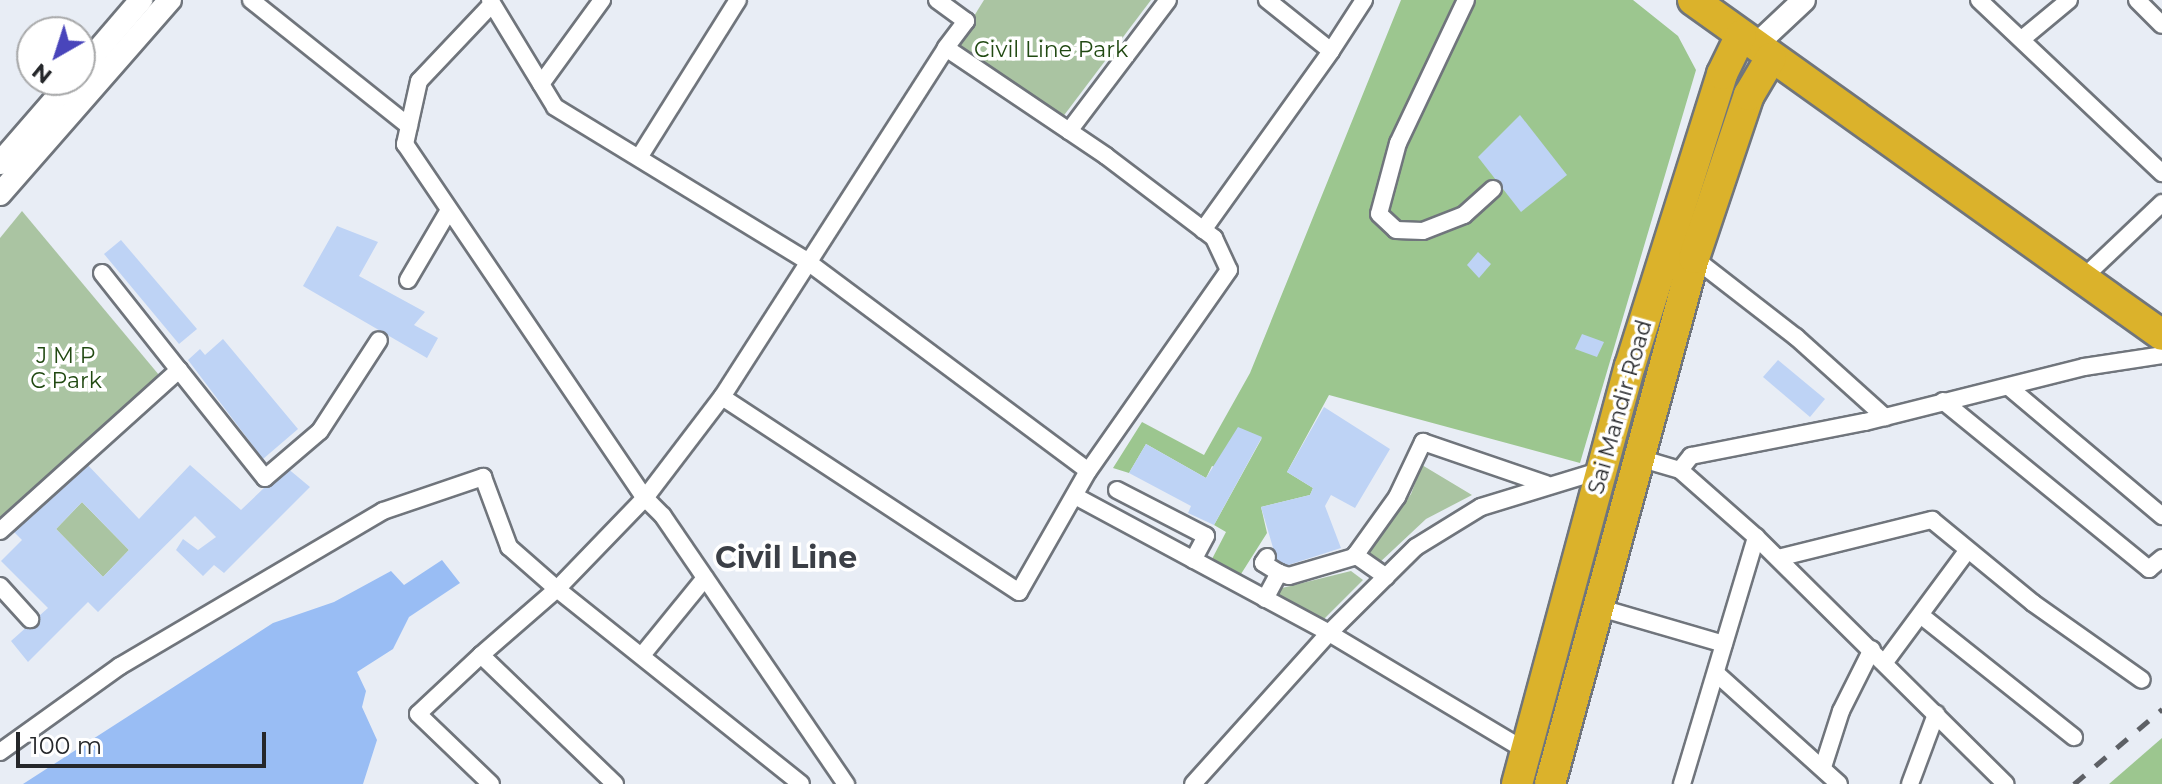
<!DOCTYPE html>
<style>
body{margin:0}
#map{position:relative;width:2162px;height:784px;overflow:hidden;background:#e8edf5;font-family:Montserrat,sans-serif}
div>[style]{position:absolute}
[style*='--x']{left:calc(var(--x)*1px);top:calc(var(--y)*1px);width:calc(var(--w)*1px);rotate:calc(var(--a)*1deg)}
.green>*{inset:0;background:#aac4a2}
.forest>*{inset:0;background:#9cc68f}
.water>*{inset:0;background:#99bdf4}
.building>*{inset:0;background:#bed3f5}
.roads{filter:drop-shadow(2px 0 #70757c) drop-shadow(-2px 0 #70757c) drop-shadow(0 2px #70757c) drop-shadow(0 -2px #70757c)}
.street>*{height:16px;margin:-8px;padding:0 8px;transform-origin:8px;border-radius:8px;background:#fff}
.secondary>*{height:22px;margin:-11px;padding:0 11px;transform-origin:11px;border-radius:11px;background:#fff}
.highway>*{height:30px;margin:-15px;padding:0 15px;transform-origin:15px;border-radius:15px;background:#dbb22b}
.rail>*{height:5px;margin-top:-2.5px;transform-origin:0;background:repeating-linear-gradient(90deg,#5d6065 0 14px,transparent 0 28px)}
span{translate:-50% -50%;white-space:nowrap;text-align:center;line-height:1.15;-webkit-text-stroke:7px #fff;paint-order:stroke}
.park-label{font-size:22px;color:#214912}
.street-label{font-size:22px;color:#25272a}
.district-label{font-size:30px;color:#3b3f46;font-weight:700}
.north{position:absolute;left:16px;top:16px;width:80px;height:80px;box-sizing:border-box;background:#fff;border:2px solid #a8a9aa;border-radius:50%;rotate:219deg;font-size:22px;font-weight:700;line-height:32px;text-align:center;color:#25272a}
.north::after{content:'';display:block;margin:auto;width:28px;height:36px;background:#4945bb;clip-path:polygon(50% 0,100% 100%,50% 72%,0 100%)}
.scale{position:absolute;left:16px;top:732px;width:250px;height:36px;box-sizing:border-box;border:4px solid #25272a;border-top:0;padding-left:10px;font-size:24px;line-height:28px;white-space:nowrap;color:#25272a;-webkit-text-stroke:6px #fff;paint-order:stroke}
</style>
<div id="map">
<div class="green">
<i style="clip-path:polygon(984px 0,1151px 0,1062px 118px,956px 45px)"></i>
<i style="clip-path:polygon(22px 211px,159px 375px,0 517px,0 238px)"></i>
<i style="clip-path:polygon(1422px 465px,1472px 495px,1426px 519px,1378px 564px,1366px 557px,1411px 494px)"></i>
<i style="clip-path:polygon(82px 502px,129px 550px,103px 577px,56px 529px)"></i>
<i style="clip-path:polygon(1351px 571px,1363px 580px,1323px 620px,1277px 594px,1282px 588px)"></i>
</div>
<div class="forest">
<i style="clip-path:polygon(1401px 0,1633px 0,1678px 36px,1696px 70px,1580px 463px,1329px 395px,1287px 472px,1313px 488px,1310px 495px,1261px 507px,1267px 533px,1241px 574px,1212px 559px,1226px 532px,1214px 525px,1262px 438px,1217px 468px,1212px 466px,1206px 478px,1146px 444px,1129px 473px,1113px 468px,1142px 422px,1204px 455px,1250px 373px)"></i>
<i style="clip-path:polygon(2162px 738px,2162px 784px,2109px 784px)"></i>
</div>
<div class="water">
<i style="clip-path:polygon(442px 560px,460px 583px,409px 617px,393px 649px,357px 672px,366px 691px,362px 707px,377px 740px,363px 784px,23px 784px,273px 623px,334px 602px,391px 571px,404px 585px)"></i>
</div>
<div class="building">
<i style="clip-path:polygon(1520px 115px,1567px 175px,1521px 212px,1478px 157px)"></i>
<i style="clip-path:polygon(337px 226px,378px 242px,359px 276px,425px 312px,414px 325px,438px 338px,427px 358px,303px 286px)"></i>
<i style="clip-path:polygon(121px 240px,197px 329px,179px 344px,104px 254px)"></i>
<i style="clip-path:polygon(1478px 252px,1491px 264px,1479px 278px,1467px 265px)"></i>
<i style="clip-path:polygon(1582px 334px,1604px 342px,1597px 357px,1575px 349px)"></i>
<i style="clip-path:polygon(223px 339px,298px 429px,263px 459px,188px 360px,200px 349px,205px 355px)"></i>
<i style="clip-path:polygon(1778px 360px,1825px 399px,1810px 417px,1763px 377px)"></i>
<i style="clip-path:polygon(1324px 407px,1390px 449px,1355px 508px,1331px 495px,1325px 506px,1341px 548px,1279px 568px,1261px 507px,1310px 495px,1313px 488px,1287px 472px)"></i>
<i style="clip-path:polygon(1238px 427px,1262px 437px,1214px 525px,1188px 513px,1191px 506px,1129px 473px,1146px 444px,1206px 478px)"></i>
<i style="clip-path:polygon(evenodd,85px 462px,139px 519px,190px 465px,241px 510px,286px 467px,310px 487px,224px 573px,214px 565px,203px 576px,176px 550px,183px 539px,198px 550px,216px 537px,195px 516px,98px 612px,88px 602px,28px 662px,11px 641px,48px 608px,1px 561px,22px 540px,14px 532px,85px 462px,82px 502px,129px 550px,103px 577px,56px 529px,82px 502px)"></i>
</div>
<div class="roads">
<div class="street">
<i style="--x:251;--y:0;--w:202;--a:38.6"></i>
<i style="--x:490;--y:0;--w:125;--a:58.7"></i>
<i style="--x:555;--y:107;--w:292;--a:31.4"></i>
<i style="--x:804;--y:259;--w:354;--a:36.7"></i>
<i style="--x:937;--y:0;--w:36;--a:36"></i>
<i style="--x:966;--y:21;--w:34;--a:127"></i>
<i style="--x:1466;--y:0;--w:158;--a:115.4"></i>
<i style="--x:1398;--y:143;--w:73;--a:105"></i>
<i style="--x:1379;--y:214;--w:23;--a:43"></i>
<i style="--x:1396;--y:230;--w:27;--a:2"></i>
<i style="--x:1423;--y:231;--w:44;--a:-21.3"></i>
<i style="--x:1464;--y:215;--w:39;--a:-42"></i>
<i style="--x:1979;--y:0;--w:252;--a:43.4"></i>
<i style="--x:2137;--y:0;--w:35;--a:45"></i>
<i style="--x:492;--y:4;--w:106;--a:133.5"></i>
<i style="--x:419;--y:81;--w:65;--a:102.5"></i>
<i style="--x:405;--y:144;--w:428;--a:55.9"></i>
<i style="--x:645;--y:498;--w:127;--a:-52.7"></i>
<i style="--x:722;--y:397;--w:415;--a:-57.3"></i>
<i style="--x:946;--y:48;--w:193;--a:34"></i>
<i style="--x:1106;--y:156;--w:136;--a:37.2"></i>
<i style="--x:1214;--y:238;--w:35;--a:65"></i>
<i style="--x:1229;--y:270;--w:246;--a:125"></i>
<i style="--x:1088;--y:471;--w:139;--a:119.7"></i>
<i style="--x:1019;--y:592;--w:355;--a:-146.7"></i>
<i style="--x:2022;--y:39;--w:61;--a:-39.7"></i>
<i style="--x:1331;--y:51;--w:61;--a:-57.1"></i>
<i style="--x:541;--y:84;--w:104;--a:-54"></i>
<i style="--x:1069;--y:131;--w:164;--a:-52.9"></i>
<i style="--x:640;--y:156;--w:184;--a:-57.9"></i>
<i style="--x:1203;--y:230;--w:220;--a:-54.4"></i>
<i style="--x:1331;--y:51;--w:82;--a:-141.4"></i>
<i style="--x:1694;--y:258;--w:129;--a:37.8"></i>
<i style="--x:1796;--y:337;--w:120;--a:42"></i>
<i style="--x:102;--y:273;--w:124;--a:51.6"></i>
<i style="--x:2083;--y:278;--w:109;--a:-43.5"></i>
<i style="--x:408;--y:280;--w:81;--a:-59.6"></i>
<i style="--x:2010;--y:388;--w:199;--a:40.1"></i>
<i style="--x:1943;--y:401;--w:266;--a:39.2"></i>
<i style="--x:2149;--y:569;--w:17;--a:-40"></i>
<i style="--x:1639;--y:458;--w:43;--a:16.3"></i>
<i style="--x:1680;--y:470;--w:101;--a:41.4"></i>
<i style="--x:1756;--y:537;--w:351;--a:44.7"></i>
<i style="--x:1680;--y:470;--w:18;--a:-52"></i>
<i style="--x:1691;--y:456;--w:177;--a:-11.1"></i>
<i style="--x:1865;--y:422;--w:226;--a:-14.1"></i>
<i style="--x:2084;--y:367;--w:79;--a:-8.7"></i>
<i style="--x:1117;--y:490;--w:100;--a:27.3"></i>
<i style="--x:1206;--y:536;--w:27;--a:118"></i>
<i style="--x:1075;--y:496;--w:289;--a:28.3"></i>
<i style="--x:1329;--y:633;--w:230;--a:30.9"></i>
<i style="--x:0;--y:531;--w:241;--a:-42"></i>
<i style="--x:179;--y:370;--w:138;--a:51.5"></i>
<i style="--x:265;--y:478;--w:72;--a:-40.5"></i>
<i style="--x:320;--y:431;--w:108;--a:-57"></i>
<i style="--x:1355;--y:555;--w:38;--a:35"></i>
<i style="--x:1267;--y:557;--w:7;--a:124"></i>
<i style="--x:1263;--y:563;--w:19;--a:32"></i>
<i style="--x:1778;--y:558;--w:159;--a:-13.9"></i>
<i style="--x:1932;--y:520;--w:131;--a:39.4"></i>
<i style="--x:2033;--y:603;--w:133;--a:35.2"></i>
<i style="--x:0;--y:586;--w:45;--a:47.7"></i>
<i style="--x:1265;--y:599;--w:30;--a:-62"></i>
<i style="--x:1279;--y:573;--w:10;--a:17"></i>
<i style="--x:1289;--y:576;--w:68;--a:-16.3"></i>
<i style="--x:1354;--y:557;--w:74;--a:-54.4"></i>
<i style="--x:1397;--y:497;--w:61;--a:-64.7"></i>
<i style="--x:1423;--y:442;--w:130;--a:18.9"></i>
<i style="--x:1597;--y:607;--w:132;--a:16.2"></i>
<i style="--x:1923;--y:617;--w:193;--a:38.5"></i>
<i style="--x:643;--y:654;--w:98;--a:-50.8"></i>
<i style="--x:481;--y:655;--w:86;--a:136.9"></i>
<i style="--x:418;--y:714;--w:101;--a:43.8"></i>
<i style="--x:1885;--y:662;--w:138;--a:-53.5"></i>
<i style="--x:1717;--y:674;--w:164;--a:42"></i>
<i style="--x:0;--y:752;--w:148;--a:-35.6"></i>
<i style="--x:120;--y:666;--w:305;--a:-30.5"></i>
<i style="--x:383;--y:511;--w:106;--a:-18.8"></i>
<i style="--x:483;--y:477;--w:75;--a:69.6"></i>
<i style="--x:509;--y:547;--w:64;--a:41.2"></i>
<i style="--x:557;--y:589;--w:127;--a:-46"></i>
<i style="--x:645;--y:498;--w:25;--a:45"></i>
<i style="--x:663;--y:516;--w:325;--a:55.7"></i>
<i style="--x:1823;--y:767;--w:59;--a:-72.2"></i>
<i style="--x:1841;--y:711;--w:69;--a:-63.4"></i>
<i style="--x:615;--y:784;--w:186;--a:-136.1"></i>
<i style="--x:481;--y:655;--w:101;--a:-41"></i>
<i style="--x:557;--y:589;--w:312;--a:38.6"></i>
<i style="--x:1193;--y:784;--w:203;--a:-48"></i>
<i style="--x:1329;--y:633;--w:122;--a:-44.7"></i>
<i style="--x:1416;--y:547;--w:76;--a:-31.6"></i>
<i style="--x:1481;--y:507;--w:127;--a:-17"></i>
<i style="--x:1682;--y:784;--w:258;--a:-73.3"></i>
<i style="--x:1910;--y:784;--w:75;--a:-69.6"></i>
</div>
<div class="secondary">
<i style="--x:1755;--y:46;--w:67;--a:-43.2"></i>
<i style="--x:80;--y:71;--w:94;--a:-49.3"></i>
<i style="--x:0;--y:163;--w:110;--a:-49.1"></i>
<i style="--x:0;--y:194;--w:258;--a:-48.8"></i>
</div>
<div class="highway">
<i style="--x:1693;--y:0;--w:576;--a:35.54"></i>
<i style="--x:1517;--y:784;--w:433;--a:-74.9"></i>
<i style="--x:1630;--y:366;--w:306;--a:-72.5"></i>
<i style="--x:1722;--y:74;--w:43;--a:-64"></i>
<i style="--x:1550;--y:784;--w:545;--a:-74.69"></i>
<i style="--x:1694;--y:258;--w:172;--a:-71.4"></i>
<i style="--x:1749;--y:95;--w:43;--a:-59.3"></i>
</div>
</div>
<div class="rail">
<i style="--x:2074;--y:784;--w:116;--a:-40.4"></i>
</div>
<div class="park-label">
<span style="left:1051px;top:50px">Civil Line Park</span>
<span style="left:66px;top:368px">J M P<br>C Park</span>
</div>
<div class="street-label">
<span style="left:1620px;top:407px;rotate:-74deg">Sai Mandir Road</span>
</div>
<div class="district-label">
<span style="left:786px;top:558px">Civil Line</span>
</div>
<div class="north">N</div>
<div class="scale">100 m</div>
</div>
